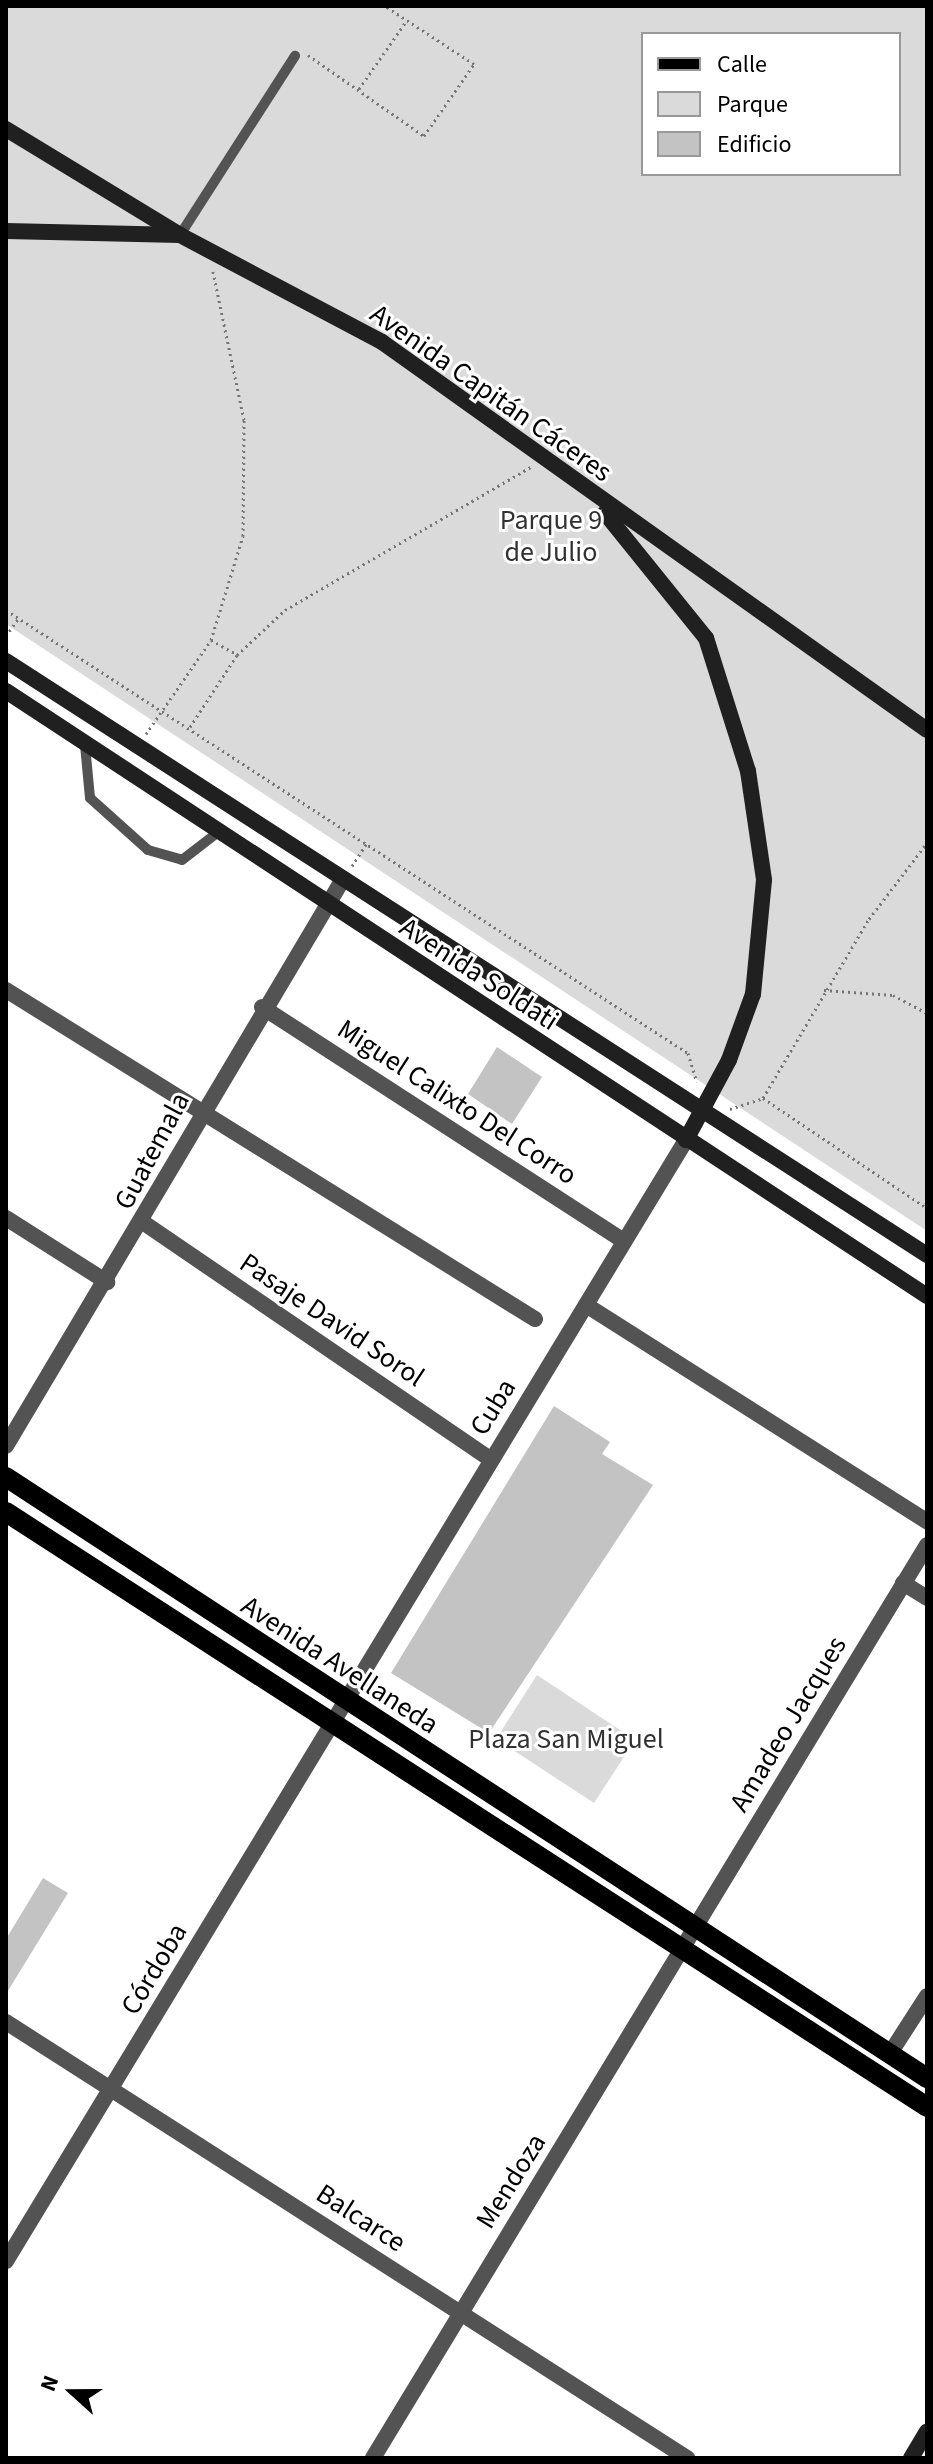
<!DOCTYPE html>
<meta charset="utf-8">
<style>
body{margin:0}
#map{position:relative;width:933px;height:2464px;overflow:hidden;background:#fff;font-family:"Source Sans 3",sans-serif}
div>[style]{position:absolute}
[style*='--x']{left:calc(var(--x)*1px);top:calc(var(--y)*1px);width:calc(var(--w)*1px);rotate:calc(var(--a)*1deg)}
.green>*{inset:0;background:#dadada}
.building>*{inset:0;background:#c3c3c3}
.path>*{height:3px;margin-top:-1.5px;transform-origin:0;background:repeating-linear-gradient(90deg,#757575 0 2px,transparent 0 6px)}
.lane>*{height:10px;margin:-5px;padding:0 5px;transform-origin:5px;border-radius:5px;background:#535353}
.street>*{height:16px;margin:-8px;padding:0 8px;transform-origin:8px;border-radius:8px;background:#535353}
.secondary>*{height:16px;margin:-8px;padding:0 8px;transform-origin:8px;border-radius:8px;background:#202020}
.primary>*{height:20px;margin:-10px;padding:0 10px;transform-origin:10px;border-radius:10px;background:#000}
span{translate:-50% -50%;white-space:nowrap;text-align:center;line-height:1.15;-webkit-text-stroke:6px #fff;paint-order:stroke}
.street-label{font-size:28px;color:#000}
.park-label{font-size:28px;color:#313131}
.frame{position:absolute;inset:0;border:8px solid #000;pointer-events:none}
.legend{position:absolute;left:641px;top:32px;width:260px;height:144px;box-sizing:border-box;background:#fff;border:2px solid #999;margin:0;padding:10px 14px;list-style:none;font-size:24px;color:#000}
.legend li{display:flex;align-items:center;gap:16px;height:40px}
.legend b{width:40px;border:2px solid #999}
.north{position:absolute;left:32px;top:2352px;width:80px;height:80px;-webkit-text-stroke:6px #fff;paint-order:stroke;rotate:291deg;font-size:22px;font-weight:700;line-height:32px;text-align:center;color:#000}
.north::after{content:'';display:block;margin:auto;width:28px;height:36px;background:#000;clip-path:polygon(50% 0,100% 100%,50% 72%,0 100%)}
</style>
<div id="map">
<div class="green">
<i style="clip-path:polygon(evenodd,6px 6px,927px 6px,927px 1231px,6px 624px,6px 6px,643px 34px,899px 34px,899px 174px,643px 174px,643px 34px)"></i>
<i style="clip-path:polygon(537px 1675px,635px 1740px,594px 1803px,496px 1739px)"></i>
</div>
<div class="building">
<i style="clip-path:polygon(497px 1047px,542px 1077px,512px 1124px,468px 1094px)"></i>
<i style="clip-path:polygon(554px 1406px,610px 1442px,602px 1454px,653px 1485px,489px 1733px,391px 1673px)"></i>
<i style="clip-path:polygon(43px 1878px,68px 1893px,6px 1994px,6px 1939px)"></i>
</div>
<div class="path">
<i style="--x:308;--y:55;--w:141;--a:34.9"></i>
<i style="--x:424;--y:136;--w:88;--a:-55.2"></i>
<i style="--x:474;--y:64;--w:106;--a:-146.9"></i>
<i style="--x:359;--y:89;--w:84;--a:-55.2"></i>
<i style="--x:6;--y:610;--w:813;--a:33.01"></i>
<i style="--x:688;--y:1053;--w:30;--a:73"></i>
<i style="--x:6;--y:636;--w:21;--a:-55"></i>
<i style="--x:211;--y:640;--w:29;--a:29"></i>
<i style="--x:190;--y:727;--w:86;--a:-56.9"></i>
<i style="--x:237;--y:655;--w:66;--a:-43.2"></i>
<i style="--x:285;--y:610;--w:285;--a:-30.2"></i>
<i style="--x:146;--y:734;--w:114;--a:-55.3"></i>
<i style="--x:211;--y:640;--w:109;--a:-72.9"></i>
<i style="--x:243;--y:536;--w:116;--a:-89.5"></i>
<i style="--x:244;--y:420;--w:152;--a:-101.8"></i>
<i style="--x:352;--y:866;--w:27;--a:-57"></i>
<i style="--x:824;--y:990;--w:69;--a:4.1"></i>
<i style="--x:893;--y:995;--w:38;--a:28"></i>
<i style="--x:763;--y:1098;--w:208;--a:-59.4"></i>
<i style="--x:869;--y:919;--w:96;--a:-52.7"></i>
<i style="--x:730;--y:1109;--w:35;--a:-18"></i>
<i style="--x:763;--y:1098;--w:197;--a:33.9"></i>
</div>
<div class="lane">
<i style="--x:180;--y:235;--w:213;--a:-57.3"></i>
<i style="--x:85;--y:745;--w:53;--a:84.6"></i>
<i style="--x:90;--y:798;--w:78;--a:41.9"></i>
<i style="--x:148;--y:850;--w:35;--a:16"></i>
<i style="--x:182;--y:860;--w:44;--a:-37.6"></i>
</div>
<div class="street">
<i style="--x:6;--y:990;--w:623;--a:31.88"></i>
<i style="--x:262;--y:1007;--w:429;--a:32.9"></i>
<i style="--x:6;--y:1218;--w:120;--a:32.4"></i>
<i style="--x:144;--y:1223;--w:420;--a:34.3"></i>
<i style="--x:586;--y:1305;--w:404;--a:32.4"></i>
<i style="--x:6;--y:1446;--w:660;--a:-59.27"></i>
<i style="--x:903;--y:1583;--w:28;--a:32"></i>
<i style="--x:6;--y:2022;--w:809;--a:32.63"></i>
<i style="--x:889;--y:2055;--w:70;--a:-57.2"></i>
<i style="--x:6;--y:2261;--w:1311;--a:-58.76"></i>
<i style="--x:373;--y:2458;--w:1068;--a:-58.75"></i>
</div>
<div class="secondary">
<i style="--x:6;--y:129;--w:204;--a:31.3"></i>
<i style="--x:180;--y:235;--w:229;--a:27.9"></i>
<i style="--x:382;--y:342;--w:669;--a:35.45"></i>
<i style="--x:6;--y:231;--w:174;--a:1.3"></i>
<i style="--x:605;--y:513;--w:161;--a:51.1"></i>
<i style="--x:706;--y:638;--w:139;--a:72.5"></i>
<i style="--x:748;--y:771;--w:110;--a:81.6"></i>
<i style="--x:764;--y:880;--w:115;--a:95.5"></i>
<i style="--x:753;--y:994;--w:70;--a:110"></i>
<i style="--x:729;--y:1060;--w:91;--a:118.3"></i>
<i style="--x:6;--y:661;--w:1096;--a:32.82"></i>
<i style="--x:6;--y:691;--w:1102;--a:33.3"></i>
<i style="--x:911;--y:2458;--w:31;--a:-59"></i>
</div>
<div class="primary">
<i style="--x:6;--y:1477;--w:1100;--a:33.13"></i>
<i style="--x:6;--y:1512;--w:1096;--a:32.86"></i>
</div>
<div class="street-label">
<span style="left:491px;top:393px;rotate:35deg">Avenida Capitán Cáceres</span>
<span style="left:479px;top:974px;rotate:33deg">Avenida Soldati</span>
<span style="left:457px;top:1102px;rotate:33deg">Miguel Calixto Del Corro</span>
<span style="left:152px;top:1151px;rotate:-62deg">Guatemala</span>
<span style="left:332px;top:1320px;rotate:34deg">Pasaje David Sorol</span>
<span style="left:493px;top:1407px;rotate:-58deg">Cuba</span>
<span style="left:340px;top:1665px;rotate:33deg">Avenida Avellaneda</span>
<span style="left:788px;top:1724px;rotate:-59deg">Amadeo Jacques</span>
<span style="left:154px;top:1969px;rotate:-59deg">Córdoba</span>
<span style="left:511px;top:2181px;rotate:-58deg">Mendoza</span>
<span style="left:361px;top:2218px;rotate:33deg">Balcarce</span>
</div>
<div class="park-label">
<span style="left:551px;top:536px">Parque 9<br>de Julio</span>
<span style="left:566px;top:1739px">Plaza San Miguel</span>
</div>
<div class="frame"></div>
<ul class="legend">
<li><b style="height:10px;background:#000"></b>Calle</li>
<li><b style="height:22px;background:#dadada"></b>Parque</li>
<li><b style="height:22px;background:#c3c3c3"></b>Edificio</li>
</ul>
<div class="north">N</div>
</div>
